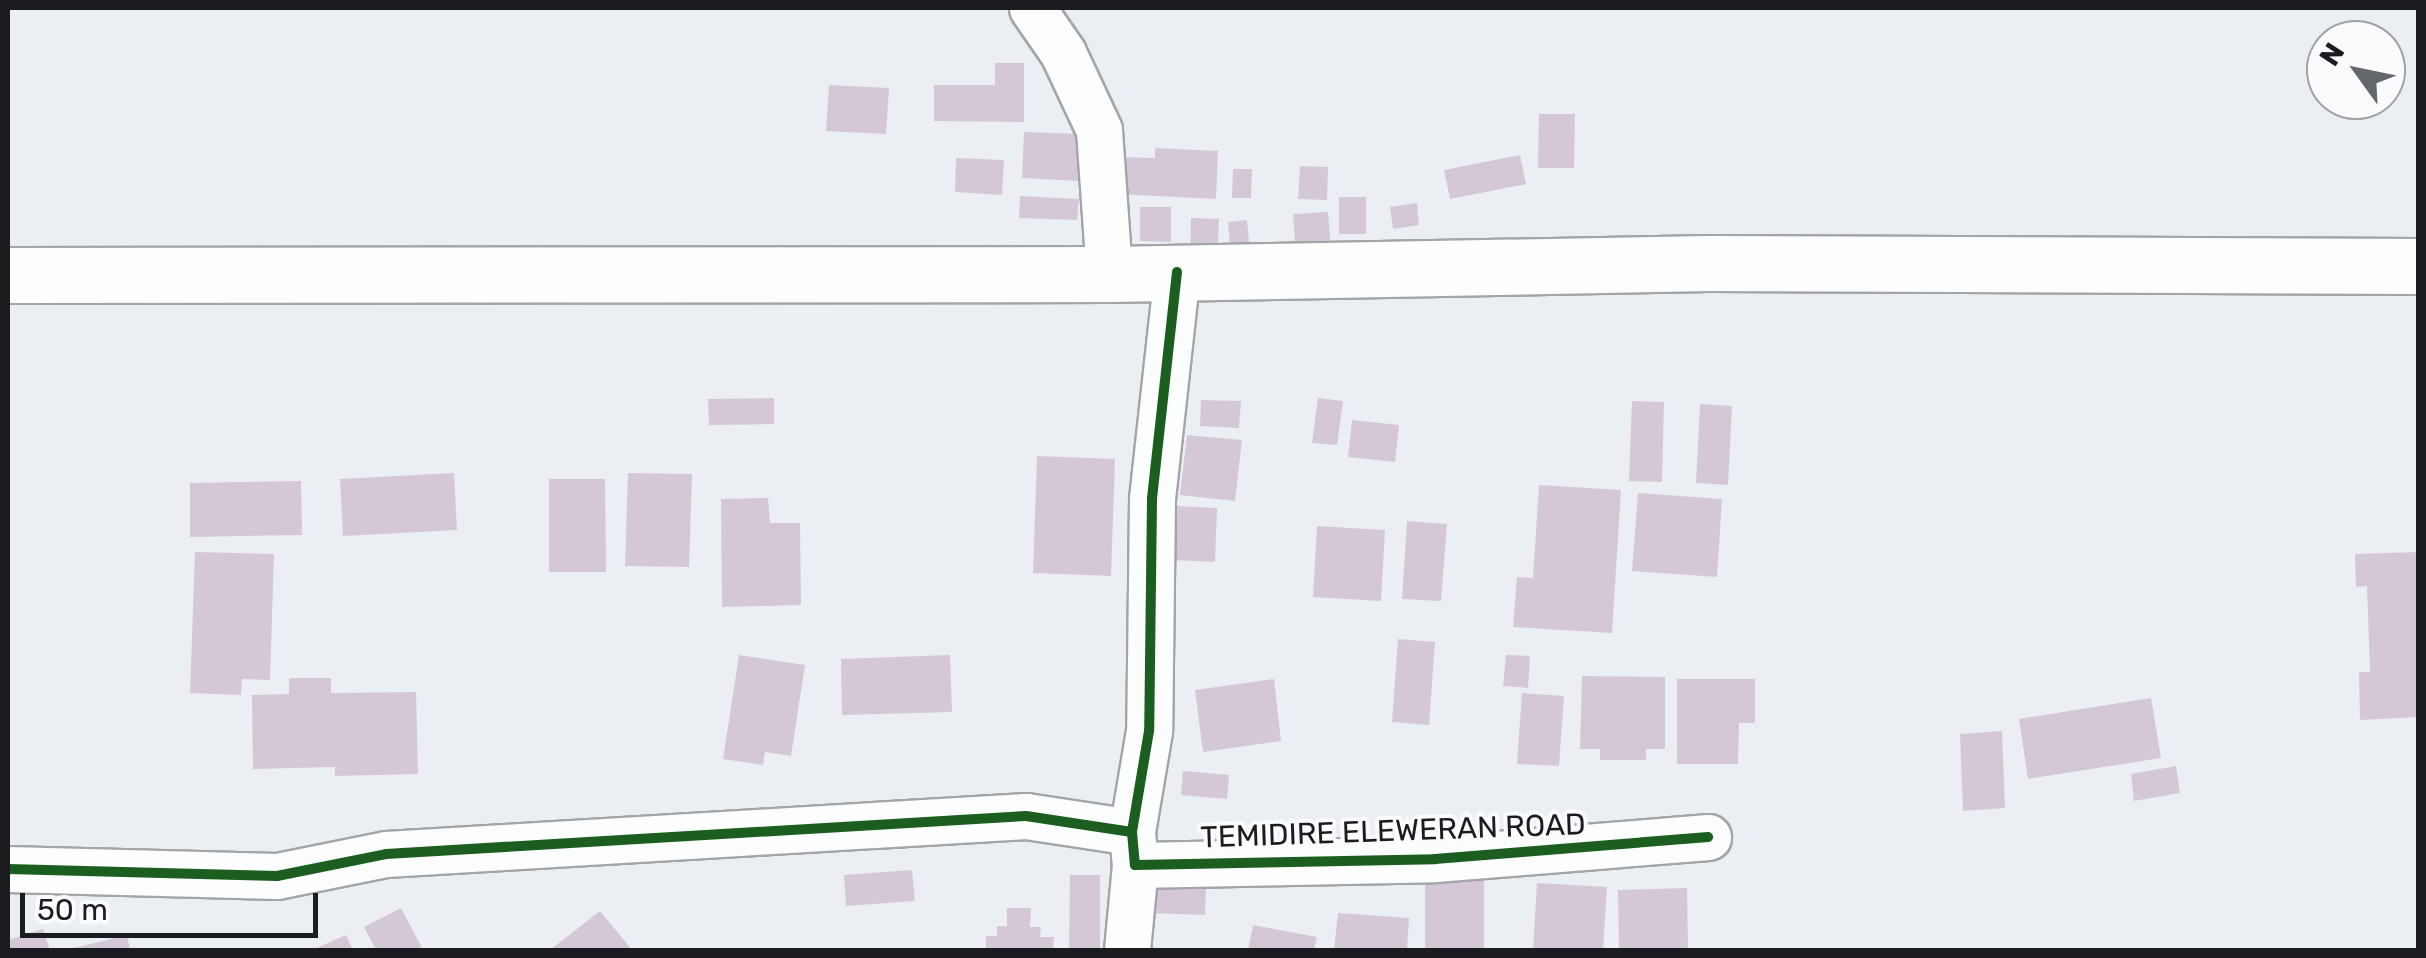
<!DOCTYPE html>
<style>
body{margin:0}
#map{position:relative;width:2426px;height:958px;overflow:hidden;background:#ebeff4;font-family:Rubik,sans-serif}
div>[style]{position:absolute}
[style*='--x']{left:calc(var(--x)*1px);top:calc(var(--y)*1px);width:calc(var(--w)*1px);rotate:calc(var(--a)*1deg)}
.building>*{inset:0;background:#d4c8d7}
.roads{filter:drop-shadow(2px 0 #a2a5a9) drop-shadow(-2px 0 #a2a5a9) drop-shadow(0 2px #a2a5a9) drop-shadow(0 -2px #a2a5a9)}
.minor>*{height:45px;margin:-22.5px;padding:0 22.5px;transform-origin:22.5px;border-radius:22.5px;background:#fcfdfd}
.secondary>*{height:55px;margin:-27.5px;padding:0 27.5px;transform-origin:27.5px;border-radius:27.5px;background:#fcfdfd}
.cycleway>*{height:10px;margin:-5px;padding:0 5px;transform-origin:5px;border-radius:5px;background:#1b5e20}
span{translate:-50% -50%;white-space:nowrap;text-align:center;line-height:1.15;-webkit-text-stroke:8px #fafbfd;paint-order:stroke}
.street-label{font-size:30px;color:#1a1c20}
.frame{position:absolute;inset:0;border:10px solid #1a1c20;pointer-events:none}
.north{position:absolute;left:2306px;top:20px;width:100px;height:100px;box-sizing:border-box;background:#fafbfd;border:2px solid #a0a2a5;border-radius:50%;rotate:303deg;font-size:28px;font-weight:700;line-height:40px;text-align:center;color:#1a1c20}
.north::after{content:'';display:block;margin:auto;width:35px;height:45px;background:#63666a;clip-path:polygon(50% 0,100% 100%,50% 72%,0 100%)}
.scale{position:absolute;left:20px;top:893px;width:298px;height:45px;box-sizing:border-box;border:5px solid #1a1c20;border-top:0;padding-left:12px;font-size:30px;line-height:35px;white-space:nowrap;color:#1a1c20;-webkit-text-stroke:8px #fafbfd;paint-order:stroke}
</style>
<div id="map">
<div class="building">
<i style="clip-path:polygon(995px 63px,1024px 63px,1024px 122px,934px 121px,934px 85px,995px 85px)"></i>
<i style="clip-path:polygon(829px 85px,889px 88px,886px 134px,826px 131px)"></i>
<i style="clip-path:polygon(1539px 114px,1575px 114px,1574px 168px,1538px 168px)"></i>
<i style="clip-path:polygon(1024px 132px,1083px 134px,1080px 181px,1022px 178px)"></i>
<i style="clip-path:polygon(1155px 148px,1218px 151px,1216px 199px,1117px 194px,1120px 157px,1155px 158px)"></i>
<i style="clip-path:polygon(1520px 155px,1526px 184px,1450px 199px,1444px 170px)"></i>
<i style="clip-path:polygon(956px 158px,1004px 160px,1002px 195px,955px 192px)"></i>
<i style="clip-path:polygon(1300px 166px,1328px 167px,1327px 200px,1298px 199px)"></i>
<i style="clip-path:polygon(1233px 169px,1252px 169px,1251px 198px,1232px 198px)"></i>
<i style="clip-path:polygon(1020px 196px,1079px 199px,1077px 220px,1019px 218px)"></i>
<i style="clip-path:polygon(1339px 197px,1366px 197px,1366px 234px,1339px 234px)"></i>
<i style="clip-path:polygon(1417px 203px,1419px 225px,1393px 229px,1390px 207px)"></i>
<i style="clip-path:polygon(1140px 207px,1171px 207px,1171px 242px,1140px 241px)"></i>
<i style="clip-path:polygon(1328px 212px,1331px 251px,1296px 253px,1293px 214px)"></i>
<i style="clip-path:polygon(1191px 218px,1219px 219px,1217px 262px,1190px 261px)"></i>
<i style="clip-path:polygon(1247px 220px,1250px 254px,1231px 256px,1228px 222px)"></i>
<i style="clip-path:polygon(774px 398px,774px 424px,709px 425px,708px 399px)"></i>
<i style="clip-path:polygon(1318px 398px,1343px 401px,1337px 445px,1312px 443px)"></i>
<i style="clip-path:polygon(1201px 400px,1241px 401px,1239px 428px,1200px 426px)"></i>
<i style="clip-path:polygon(1632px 401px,1664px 402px,1662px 482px,1629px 481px)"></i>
<i style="clip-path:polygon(1700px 404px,1732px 406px,1728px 485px,1696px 483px)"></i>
<i style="clip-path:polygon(1352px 420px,1399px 425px,1395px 462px,1348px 457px)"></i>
<i style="clip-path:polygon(1187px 435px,1242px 440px,1235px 501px,1180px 495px)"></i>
<i style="clip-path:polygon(1037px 456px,1115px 459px,1111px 576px,1033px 573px)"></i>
<i style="clip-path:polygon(454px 473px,457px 530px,343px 536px,340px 479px)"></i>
<i style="clip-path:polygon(628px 473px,692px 474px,689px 567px,625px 566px)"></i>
<i style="clip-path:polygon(549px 479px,605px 479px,606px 572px,549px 572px)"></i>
<i style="clip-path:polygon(301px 481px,302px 535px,190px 537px,190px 483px)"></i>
<i style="clip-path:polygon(1539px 485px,1621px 490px,1612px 633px,1513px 627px,1517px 577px,1533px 578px)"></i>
<i style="clip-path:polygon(1638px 493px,1722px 499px,1717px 577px,1632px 571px)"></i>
<i style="clip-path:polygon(768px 498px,770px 523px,800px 523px,801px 605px,722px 607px,721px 499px)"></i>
<i style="clip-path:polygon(1177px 506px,1217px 508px,1215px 562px,1174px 560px)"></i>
<i style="clip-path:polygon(1407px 521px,1447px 524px,1441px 601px,1402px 599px)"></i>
<i style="clip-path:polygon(1317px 526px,1385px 530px,1381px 601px,1313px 597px)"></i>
<i style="clip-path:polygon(195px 552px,274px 554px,270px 680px,242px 679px,241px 695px,190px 693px)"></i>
<i style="clip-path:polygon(2418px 552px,2418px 717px,2360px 720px,2359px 672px,2370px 672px,2367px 586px,2356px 587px,2355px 554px)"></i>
<i style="clip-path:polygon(1398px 639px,1435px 642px,1429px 725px,1392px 722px)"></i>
<i style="clip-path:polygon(739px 655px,805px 665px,791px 756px,765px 752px,763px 765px,723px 759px)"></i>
<i style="clip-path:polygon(950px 655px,952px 712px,842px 715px,841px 659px)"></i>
<i style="clip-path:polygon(1506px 655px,1530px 656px,1528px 688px,1503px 686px)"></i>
<i style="clip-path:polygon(1582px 676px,1665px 677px,1665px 749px,1646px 749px,1646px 760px,1600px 760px,1600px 749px,1580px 749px)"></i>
<i style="clip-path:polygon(289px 678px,331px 678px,331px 693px,416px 692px,418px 774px,335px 776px,335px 767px,253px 769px,252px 695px,289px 694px)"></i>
<i style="clip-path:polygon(1274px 679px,1281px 741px,1203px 752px,1195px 690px)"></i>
<i style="clip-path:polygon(1677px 679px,1755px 679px,1755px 723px,1739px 723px,1738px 764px,1677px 764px)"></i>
<i style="clip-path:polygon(1522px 693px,1564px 696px,1559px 766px,1517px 764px)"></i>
<i style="clip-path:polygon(2151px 698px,2161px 758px,2028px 779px,2019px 719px)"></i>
<i style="clip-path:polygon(2002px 731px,2005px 808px,1963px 811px,1960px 734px)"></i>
<i style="clip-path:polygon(2176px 766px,2180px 793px,2134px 801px,2131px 774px)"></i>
<i style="clip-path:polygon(1183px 771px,1229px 775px,1227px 799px,1181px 795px)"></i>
<i style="clip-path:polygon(912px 870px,915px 901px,846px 906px,844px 875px)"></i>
<i style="clip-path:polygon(1070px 875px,1100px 875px,1100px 950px,1069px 950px)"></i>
<i style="clip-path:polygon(1425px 877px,1484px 877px,1484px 950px,1425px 950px)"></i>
<i style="clip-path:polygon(1537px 883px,1607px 887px,1603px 950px,1533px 950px)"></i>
<i style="clip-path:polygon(1148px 885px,1206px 887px,1205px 915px,1147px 913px)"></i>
<i style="clip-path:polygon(1687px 888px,1688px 950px,1619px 950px,1618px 890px)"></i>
<i style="clip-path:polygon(401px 908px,423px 950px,376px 950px,364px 927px)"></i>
<i style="clip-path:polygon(1007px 908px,1031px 908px,1030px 927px,1041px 927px,1040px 937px,1054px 937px,1053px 950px,986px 950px,986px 936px,997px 936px,997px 926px,1007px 926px)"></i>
<i style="clip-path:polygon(600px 911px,632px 950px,550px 950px)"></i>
<i style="clip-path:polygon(1338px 913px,1409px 918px,1407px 950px,1334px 950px)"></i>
<i style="clip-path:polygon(1253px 925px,1317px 937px,1314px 950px,1248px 950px)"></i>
<i style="clip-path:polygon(43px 929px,50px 950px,8px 950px,8px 940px)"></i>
<i style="clip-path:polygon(127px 935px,130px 950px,70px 950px,70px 949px)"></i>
<i style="clip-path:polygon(346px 935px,353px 950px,312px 950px)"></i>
</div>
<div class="roads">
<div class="minor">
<i style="--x:1032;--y:8;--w:55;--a:55.4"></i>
<i style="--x:1063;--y:53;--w:85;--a:64.9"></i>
<i style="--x:1099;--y:130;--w:144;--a:86"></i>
<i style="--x:1177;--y:272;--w:229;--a:96.3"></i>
<i style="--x:1152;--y:500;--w:231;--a:90.7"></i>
<i style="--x:1149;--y:731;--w:102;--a:99.6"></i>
<i style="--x:1132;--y:832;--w:33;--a:85"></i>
<i style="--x:1135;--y:865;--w:300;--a:-1.1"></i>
<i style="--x:1435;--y:859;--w:274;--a:-4.6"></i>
<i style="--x:8;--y:869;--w:269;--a:1.5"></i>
<i style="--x:277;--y:876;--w:111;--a:-11.4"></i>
<i style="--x:386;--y:854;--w:641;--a:-3.4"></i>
<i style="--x:1026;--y:816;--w:107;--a:8.6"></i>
<i style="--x:1127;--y:950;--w:85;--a:-84.6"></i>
</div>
<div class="secondary">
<i style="--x:8;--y:275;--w:1101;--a:-0.05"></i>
<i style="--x:1109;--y:274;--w:599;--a:-1.05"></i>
<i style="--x:1708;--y:263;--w:710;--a:0.24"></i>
</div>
</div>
<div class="cycleway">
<i style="--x:1177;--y:272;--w:229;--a:96.3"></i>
<i style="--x:1152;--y:500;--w:231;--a:90.7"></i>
<i style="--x:1149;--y:731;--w:102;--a:99.6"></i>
<i style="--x:1132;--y:832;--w:33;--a:85"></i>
<i style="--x:1135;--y:865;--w:300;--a:-1.1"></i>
<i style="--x:1435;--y:859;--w:274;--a:-4.6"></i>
<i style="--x:8;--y:869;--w:269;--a:1.5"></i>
<i style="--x:277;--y:876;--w:111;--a:-11.4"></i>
<i style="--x:386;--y:854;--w:641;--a:-3.4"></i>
<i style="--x:1026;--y:816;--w:107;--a:8.6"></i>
</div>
<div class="street-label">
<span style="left:1393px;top:831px;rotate:-2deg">TEMIDIRE ELEWERAN ROAD</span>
</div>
<div class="frame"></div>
<div class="north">N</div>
<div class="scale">50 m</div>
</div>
